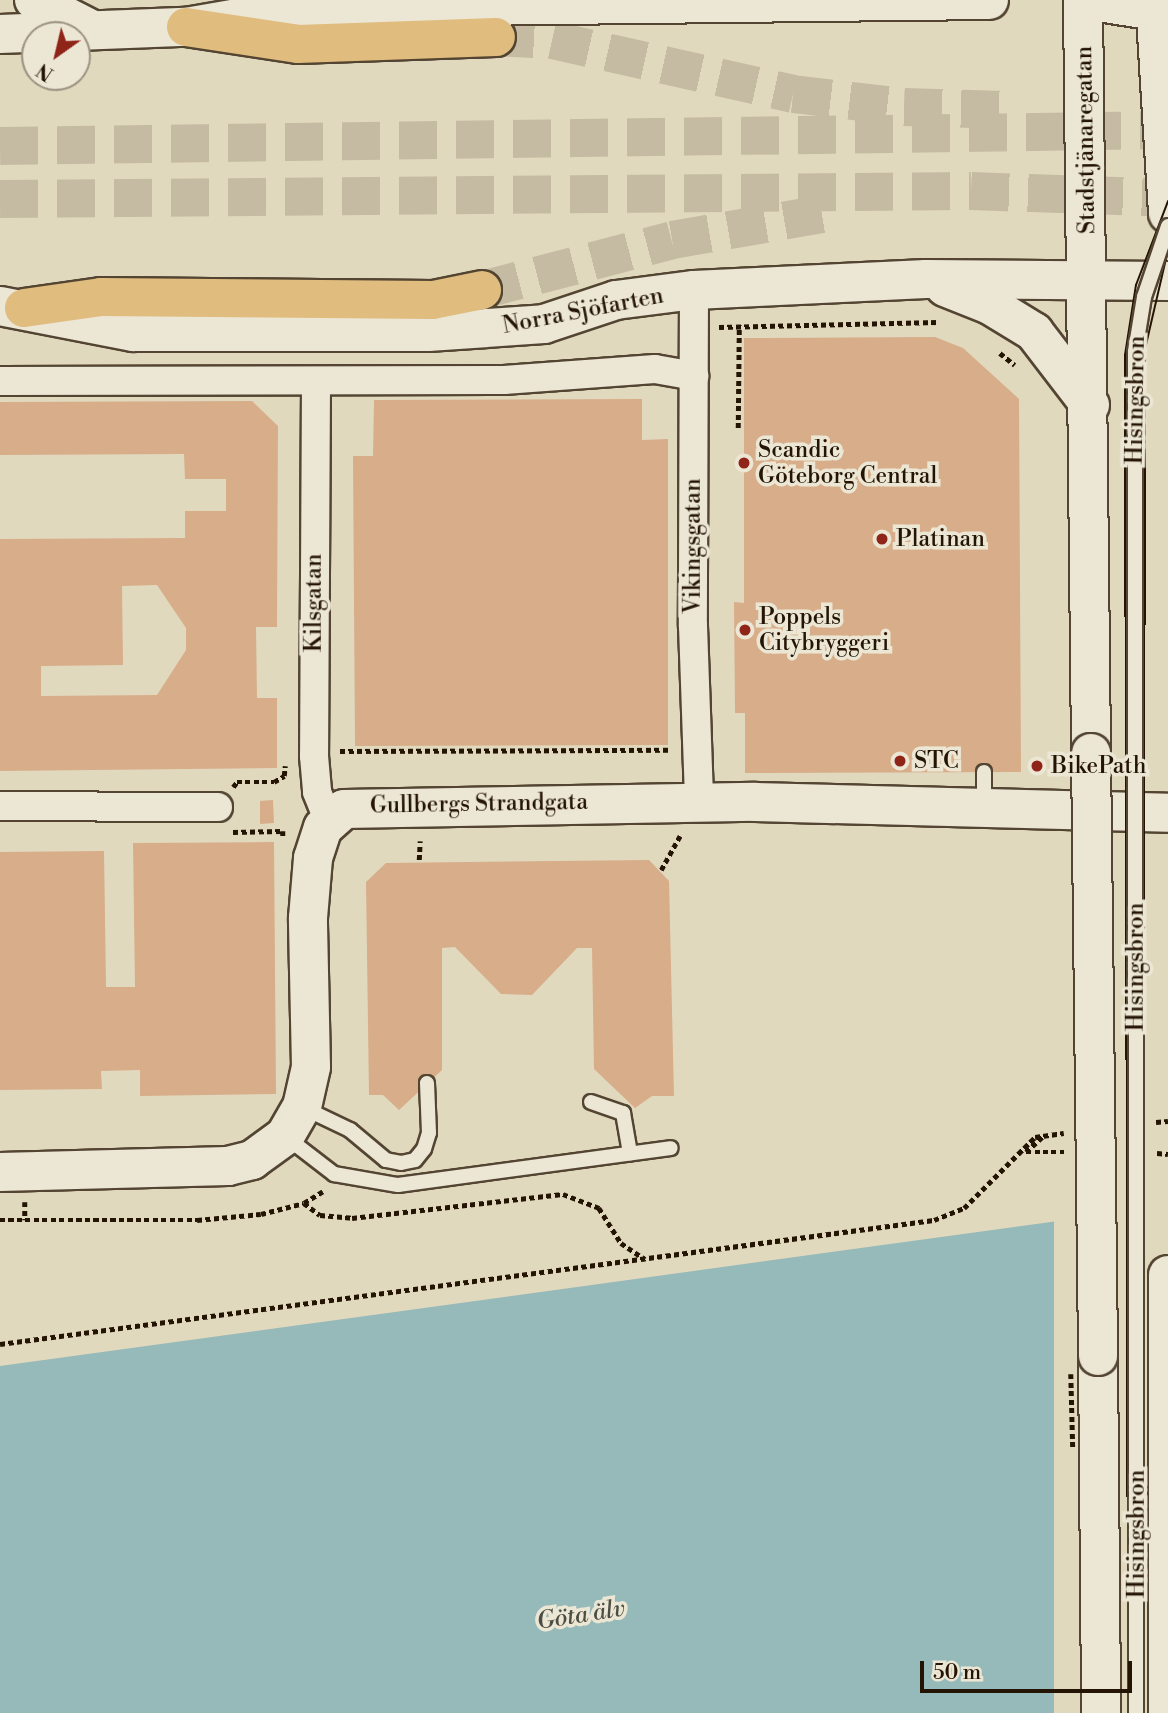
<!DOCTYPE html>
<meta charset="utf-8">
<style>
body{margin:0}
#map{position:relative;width:1168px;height:1713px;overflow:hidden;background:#e1d9be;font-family:"Libre Bodoni",serif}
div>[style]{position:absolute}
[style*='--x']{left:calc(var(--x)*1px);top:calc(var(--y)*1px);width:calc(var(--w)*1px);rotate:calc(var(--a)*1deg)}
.water>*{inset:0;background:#96b9b9}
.pier>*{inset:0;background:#e1d9be}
.building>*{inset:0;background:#d8ad89}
.highway-tunnel>*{height:38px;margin-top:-19px;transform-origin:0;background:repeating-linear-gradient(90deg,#c5bba2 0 38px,transparent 0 57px)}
.path>*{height:4.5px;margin-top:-2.25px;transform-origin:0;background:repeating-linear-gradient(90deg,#241403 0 5px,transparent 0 8.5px)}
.roads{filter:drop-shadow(2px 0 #534532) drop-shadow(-2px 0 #534532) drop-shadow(0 2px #534532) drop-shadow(0 -2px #534532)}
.lane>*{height:14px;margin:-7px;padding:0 7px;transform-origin:7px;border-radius:7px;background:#ece6d5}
.street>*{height:28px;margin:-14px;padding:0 14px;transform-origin:14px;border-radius:14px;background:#ece6d5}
.secondary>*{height:38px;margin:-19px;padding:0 19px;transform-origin:19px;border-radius:19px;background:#ece6d5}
.highway>*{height:38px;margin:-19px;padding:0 19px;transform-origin:19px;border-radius:19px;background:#e0bc7f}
.tram>*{height:2px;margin:-1px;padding:0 1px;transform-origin:1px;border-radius:1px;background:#241403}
.path-bridge>*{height:4.5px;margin-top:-2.25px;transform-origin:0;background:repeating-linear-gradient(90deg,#241403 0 5px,transparent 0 8.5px)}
.bridges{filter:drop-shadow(2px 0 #534532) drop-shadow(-2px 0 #534532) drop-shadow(0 2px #534532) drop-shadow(0 -2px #534532)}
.lane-bridge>*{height:14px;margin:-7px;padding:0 7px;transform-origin:7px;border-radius:7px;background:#ece6d5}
.secondary-bridge>*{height:38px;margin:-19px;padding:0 19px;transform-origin:19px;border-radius:19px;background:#ece6d5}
.dots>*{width:19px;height:19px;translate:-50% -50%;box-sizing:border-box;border:4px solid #ece6d5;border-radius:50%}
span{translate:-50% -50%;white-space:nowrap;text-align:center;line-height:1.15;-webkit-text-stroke:7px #ece6d5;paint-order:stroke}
.street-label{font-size:23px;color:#241403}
.poi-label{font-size:23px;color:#241403}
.left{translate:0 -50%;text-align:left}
.water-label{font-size:24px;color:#4c4e43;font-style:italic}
.north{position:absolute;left:21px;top:21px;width:70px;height:70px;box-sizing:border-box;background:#ece6d5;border:2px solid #9c9281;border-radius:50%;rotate:214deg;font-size:19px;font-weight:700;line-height:28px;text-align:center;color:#241403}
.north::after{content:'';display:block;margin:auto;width:24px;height:32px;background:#8f2418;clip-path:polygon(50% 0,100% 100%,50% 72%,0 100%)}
.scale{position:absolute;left:920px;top:1661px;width:212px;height:32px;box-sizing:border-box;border:4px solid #241403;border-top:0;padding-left:9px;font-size:21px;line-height:24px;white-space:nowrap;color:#241403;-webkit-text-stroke:5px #ece6d5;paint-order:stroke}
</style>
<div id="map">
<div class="water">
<i style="clip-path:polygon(1168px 1206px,1168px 1713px,0 1713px,0 1366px)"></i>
</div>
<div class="pier">
<i style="clip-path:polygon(1168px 1202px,1168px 1713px,1054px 1713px,1054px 1217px)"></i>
</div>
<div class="building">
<i style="clip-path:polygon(935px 337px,963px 348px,1019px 399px,1021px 772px,745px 773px,745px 713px,735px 713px,734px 602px,744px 603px,744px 338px)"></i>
<i style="clip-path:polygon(642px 399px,642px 440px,668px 439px,668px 745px,355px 746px,353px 456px,373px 456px,374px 400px)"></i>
<i style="clip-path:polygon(evenodd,252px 401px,278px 426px,277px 627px,256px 627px,257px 698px,277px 698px,277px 768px,0 771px,0 539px,185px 538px,185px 511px,226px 511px,226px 479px,185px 479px,184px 454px,0 455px,0 402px,252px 401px,157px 585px,186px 628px,186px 650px,157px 695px,41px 696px,41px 666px,123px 665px,122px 586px,157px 585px)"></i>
<i style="clip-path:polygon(273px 800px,274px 823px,260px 824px,260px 801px)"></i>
<i style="clip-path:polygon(274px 842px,276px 1094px,140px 1096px,140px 1070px,101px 1071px,102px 1089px,0 1090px,0 852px,104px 851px,106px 987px,135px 987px,133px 843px)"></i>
<i style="clip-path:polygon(649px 860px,669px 881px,674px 1096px,652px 1096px,635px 1108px,594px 1069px,592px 948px,577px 948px,532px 995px,501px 994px,455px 947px,442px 948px,442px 1070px,399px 1110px,383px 1095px,369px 1095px,366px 882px,386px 863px)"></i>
</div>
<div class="highway-tunnel">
<i style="--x:496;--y:37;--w:56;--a:3.1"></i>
<i style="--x:552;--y:40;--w:247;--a:12.6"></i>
<i style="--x:793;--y:94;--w:112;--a:6.7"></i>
<i style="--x:904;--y:107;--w:101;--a:1.7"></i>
<i style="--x:0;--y:146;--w:1168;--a:-0.78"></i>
<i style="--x:0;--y:199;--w:971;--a:-0.47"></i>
<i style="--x:971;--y:191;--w:197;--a:2"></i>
<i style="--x:482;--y:290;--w:196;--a:-14.7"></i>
<i style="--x:672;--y:240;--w:164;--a:-9.8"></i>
</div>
<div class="path">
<i style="--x:719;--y:327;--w:219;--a:-1.3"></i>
<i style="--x:1000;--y:353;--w:19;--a:39"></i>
<i style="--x:738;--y:428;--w:103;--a:-89.4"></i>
<i style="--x:340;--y:751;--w:331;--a:-0.2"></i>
<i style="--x:233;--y:787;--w:6;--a:-51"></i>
<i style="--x:237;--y:782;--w:37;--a:0"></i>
<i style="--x:274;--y:782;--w:12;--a:-31"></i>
<i style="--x:284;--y:776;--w:10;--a:-84"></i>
<i style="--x:233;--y:832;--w:50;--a:-1.1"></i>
<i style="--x:283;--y:831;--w:7;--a:90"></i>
<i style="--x:419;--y:860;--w:19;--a:-87"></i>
<i style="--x:661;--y:870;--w:39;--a:-61"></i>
<i style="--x:1156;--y:1122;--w:12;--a:-5"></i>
<i style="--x:1026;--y:1152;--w:38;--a:0"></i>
<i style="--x:1026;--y:1152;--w:22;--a:-43"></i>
<i style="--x:1157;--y:1153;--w:11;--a:5"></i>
<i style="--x:25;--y:1202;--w:18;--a:90"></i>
<i style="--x:304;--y:1203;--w:20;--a:37"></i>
<i style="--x:320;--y:1215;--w:32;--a:5"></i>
<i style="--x:352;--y:1218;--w:212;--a:-6.5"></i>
<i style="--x:563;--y:1194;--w:39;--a:21"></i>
<i style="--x:599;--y:1208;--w:41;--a:57.8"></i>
<i style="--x:621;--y:1243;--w:29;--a:34"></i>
<i style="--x:0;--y:1220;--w:197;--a:0"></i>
<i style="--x:197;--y:1220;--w:64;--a:-5.4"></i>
<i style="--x:261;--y:1214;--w:44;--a:-14.3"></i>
<i style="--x:304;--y:1203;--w:22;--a:-32"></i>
<i style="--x:0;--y:1344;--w:942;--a:-7.56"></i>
<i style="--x:934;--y:1220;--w:32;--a:-22"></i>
<i style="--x:964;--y:1208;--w:100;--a:-45"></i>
<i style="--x:1035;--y:1137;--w:29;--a:-8"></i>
</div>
<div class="roads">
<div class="lane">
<i style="--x:984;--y:807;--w:35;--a:-90"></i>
<i style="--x:591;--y:1102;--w:34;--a:19"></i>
<i style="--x:623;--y:1113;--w:41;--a:80.1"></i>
<i style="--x:304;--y:1108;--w:51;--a:25.6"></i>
<i style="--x:350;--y:1130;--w:47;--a:39.8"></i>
<i style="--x:386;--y:1160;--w:15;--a:11"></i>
<i style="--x:401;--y:1163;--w:14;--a:-12"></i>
<i style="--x:415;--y:1160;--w:14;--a:-51"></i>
<i style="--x:424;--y:1149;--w:17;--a:-73"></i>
<i style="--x:429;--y:1133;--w:50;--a:-92.3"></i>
<i style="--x:286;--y:1137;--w:61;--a:37.6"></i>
<i style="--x:334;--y:1174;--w:65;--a:9.8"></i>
<i style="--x:398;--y:1185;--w:275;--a:-7.7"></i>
</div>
<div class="street">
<i style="--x:694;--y:290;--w:336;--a:90.2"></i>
<i style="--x:693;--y:626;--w:176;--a:88"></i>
<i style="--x:0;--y:381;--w:504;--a:-0.11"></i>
<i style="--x:504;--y:380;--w:151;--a:-4.2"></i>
<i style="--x:655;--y:369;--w:40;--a:10"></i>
<i style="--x:316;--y:383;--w:373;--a:90.3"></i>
<i style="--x:314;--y:756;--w:36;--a:85"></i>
<i style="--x:317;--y:792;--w:32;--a:68"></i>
<i style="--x:0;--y:806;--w:218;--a:0.3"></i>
</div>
<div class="secondary">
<i style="--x:34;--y:0;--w:62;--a:27"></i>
<i style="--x:1083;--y:0;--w:753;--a:89.39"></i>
<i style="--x:1086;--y:0;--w:83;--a:9"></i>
<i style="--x:1155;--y:0;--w:214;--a:86.5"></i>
<i style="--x:0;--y:34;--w:186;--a:-2.2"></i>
<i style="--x:186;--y:27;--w:111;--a:-9.9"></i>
<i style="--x:295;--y:8;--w:694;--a:-0.66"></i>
<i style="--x:945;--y:287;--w:48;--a:21.8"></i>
<i style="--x:990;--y:305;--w:52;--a:31.5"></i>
<i style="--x:1034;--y:332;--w:92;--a:52.5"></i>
<i style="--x:0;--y:306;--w:136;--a:11.1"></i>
<i style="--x:133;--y:332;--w:295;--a:0"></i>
<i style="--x:428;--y:332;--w:116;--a:-3.9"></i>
<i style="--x:544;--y:324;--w:76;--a:-18.4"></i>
<i style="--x:616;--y:300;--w:79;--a:-7.3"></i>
<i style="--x:694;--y:290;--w:232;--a:-2.7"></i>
<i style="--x:926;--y:279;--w:242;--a:0.5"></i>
<i style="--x:0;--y:1172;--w:228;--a:-1.5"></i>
<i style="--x:228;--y:1166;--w:25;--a:-14"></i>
<i style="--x:252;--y:1160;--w:41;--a:-36"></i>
<i style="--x:285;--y:1136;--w:34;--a:-60"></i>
<i style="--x:302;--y:1107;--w:41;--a:-77.3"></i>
<i style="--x:311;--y:1067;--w:149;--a:-91.2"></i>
<i style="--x:308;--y:918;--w:60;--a:-85.2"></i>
<i style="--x:313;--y:858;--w:32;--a:-72"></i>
<i style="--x:323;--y:828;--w:28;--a:-42"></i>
<i style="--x:344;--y:809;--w:411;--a:-1"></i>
<i style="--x:755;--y:802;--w:413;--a:1.5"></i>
<i style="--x:1098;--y:1356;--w:357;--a:89.5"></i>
<i style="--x:1168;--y:1713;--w:438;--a:-90"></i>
</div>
<div class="highway">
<i style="--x:186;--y:27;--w:113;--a:8.6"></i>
<i style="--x:298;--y:44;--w:198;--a:-2"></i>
<i style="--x:24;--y:308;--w:78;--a:-8.1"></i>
<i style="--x:101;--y:297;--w:332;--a:0.5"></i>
<i style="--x:433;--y:300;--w:50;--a:-11.5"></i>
</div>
</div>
<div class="tram">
<i style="--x:1128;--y:1713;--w:1358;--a:-90.13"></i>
<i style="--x:1125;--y:355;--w:71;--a:-81.1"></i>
<i style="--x:1136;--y:285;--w:90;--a:-69.1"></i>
<i style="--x:1143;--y:1713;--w:1364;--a:-89.92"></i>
<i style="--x:1145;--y:349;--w:102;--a:-76.9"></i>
</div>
<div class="path-bridge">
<i style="--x:1071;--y:1374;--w:76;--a:88.5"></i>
</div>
<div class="bridges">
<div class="lane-bridge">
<i style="--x:1136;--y:1713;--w:1361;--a:-90.04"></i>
<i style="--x:1135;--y:352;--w:56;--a:-80.7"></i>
<i style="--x:1144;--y:297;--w:75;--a:-71.3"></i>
</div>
<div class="secondary-bridge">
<i style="--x:1091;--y:753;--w:603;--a:89.33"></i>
</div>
</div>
<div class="dots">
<i style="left:744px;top:463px;background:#8f2418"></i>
<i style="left:882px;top:539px;background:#8f2418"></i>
<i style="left:745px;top:630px;background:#8f2418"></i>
<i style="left:900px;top:761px;background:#8f2418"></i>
<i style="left:1037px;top:766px;background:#8f2418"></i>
</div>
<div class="street-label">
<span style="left:1086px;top:140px;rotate:-91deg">Stadstjänaregatan</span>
<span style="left:583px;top:311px;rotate:-11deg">Norra Sjöfarten</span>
<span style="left:1136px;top:400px;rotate:-89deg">Hisingsbron</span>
<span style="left:693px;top:546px;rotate:-90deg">Vikingsgatan</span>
<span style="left:314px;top:603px;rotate:-90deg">Kilsgatan</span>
<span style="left:479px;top:804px;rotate:-1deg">Gullbergs Strandgata</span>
<span style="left:1136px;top:967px;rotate:-90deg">Hisingsbron</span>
<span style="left:1137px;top:1534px;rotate:-90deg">Hisingsbron</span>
</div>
<div class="poi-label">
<span class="left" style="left:758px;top:463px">Scandic<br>Göteborg Central</span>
<span class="left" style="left:896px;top:539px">Platinan</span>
<span class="left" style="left:759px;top:630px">Poppels<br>Citybryggeri</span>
<span class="left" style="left:914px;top:761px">STC</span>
<span class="left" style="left:1051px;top:766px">BikePath</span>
</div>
<div class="water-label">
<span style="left:581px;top:1616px;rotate:-9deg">Göta älv</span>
</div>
<div class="north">N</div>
<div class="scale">50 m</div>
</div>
